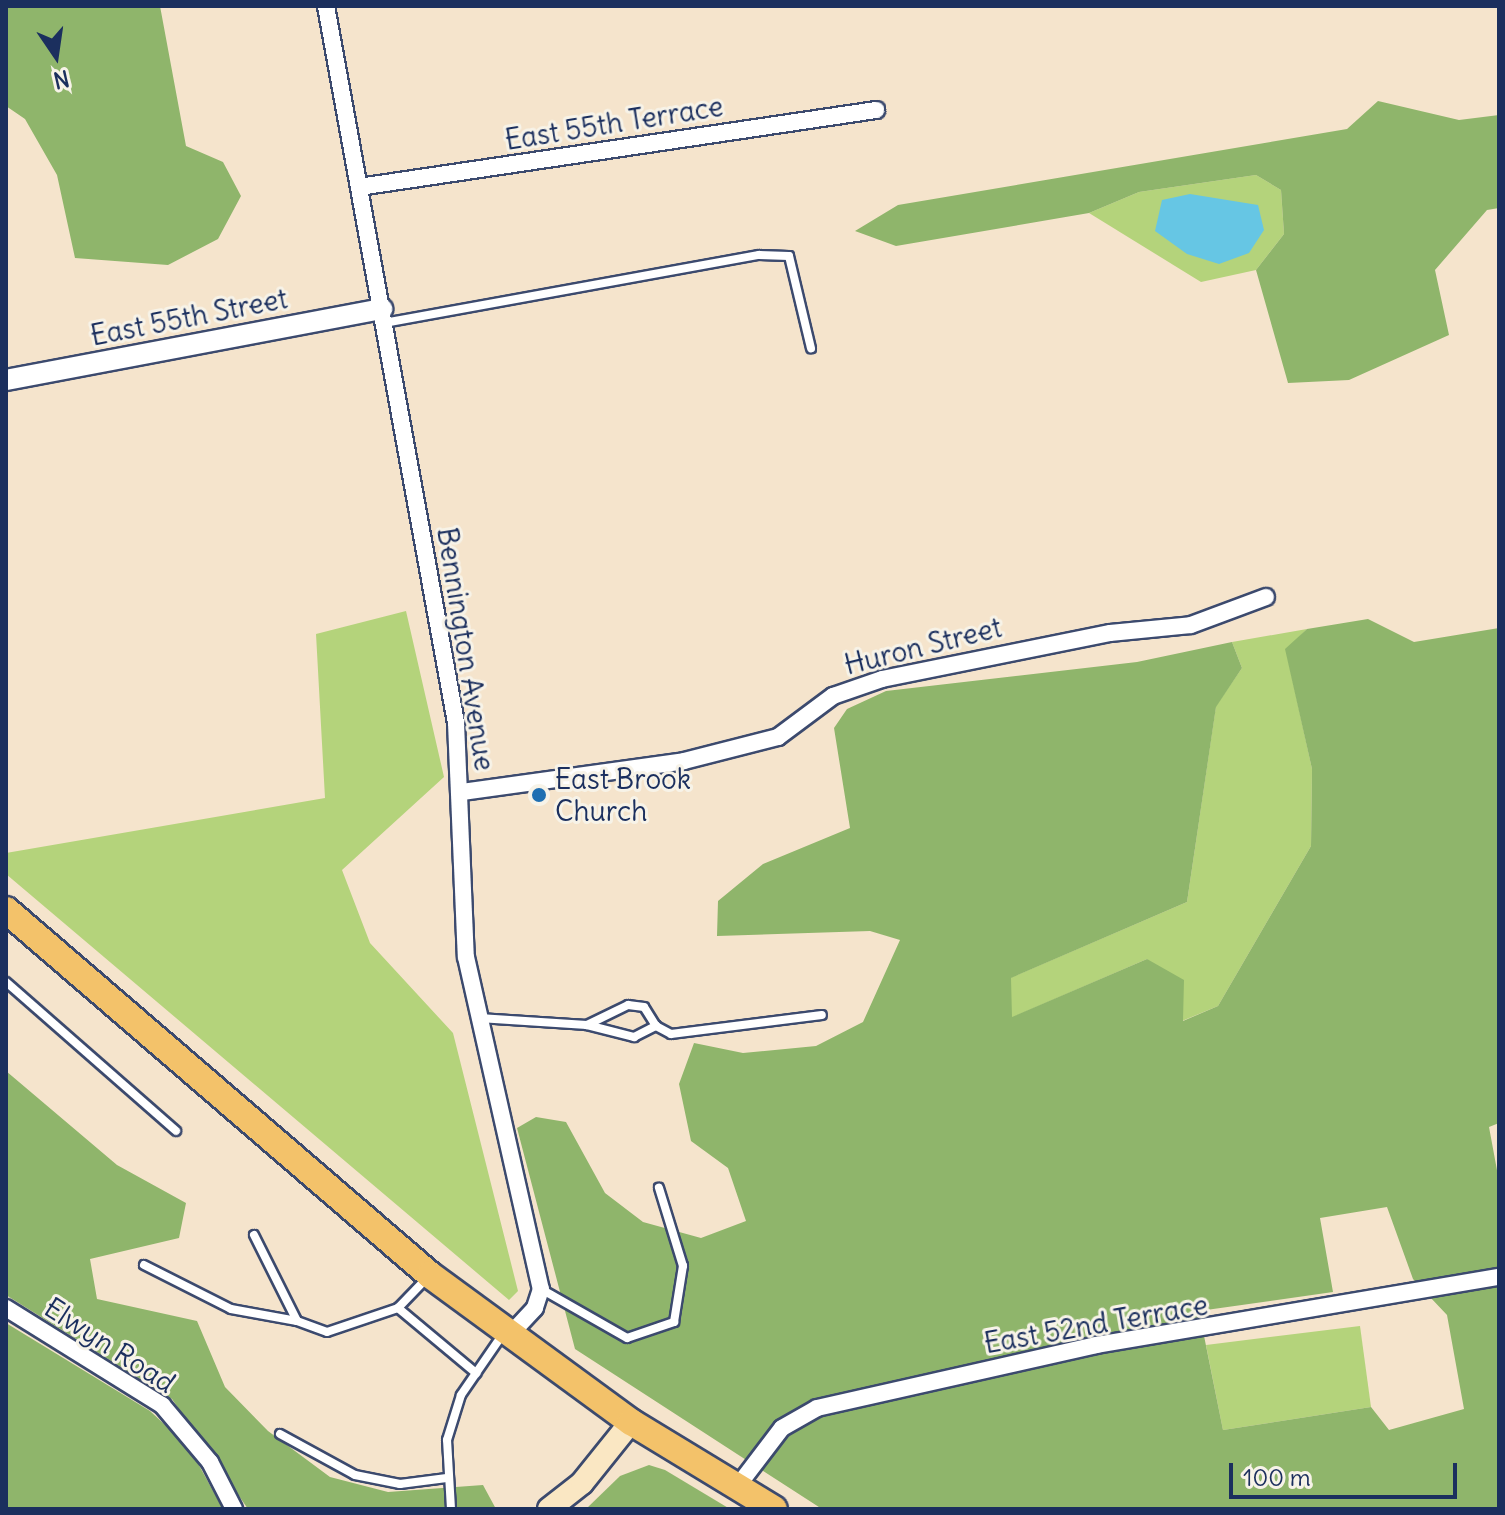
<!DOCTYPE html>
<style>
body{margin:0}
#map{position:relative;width:1505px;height:1515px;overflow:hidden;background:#f5e4cc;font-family:Delius,sans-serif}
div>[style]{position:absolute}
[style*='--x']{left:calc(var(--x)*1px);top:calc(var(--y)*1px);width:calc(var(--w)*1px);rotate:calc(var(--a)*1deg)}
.green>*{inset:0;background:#b4d37b}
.forest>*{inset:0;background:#8fb56b}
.water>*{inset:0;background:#66c6e4}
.roads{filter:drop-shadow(2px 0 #3c4a6e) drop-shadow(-2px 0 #3c4a6e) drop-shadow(0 2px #3c4a6e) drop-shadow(0 -2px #3c4a6e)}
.service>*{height:8px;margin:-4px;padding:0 4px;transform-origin:4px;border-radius:4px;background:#fff}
.minor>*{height:16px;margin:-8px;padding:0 8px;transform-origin:8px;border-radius:8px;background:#fff}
.tertiary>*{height:20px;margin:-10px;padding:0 10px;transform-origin:10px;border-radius:10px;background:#fff}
.secondary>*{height:22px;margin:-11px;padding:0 11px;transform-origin:11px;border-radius:11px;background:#fae7c3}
.trunk>*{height:26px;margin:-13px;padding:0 13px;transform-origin:13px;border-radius:13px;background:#f3c26a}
.dots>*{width:22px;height:22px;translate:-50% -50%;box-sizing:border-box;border:4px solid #f7f3e8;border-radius:50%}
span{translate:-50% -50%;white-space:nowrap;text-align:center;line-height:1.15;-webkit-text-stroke:6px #f7f3e8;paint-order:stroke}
.street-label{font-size:28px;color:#1b2f5e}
.poi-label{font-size:28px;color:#1b2f5e}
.left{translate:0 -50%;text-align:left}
.frame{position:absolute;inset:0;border:8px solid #1b2f5e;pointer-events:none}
.north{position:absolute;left:16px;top:16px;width:80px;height:80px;-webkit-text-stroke:6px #f7f3e8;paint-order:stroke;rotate:167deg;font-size:22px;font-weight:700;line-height:32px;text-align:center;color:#1b2f5e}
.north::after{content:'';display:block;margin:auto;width:28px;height:36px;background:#1b2f5e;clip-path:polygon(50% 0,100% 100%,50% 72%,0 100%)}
.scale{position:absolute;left:1229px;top:1463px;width:228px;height:36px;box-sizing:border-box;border:4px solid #1b2f5e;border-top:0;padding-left:10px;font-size:24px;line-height:28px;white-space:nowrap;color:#1b2f5e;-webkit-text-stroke:6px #f7f3e8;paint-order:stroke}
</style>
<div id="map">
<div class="green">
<i style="clip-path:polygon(1256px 175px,1281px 190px,1284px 234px,1256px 270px,1201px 282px,1089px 213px,1139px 192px)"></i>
<i style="clip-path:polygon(406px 611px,444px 777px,342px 870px,370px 943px,453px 1033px,518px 1291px,509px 1300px,6px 874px,6px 853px,325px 798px,316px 634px)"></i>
<i style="clip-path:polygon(1307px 629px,1286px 650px,1312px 769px,1311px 846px,1218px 1006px,1182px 1021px,1147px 959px,1011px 1018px,1010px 978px,1187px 902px,1216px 706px,1242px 668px,1232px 642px)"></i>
<i style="clip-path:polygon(1360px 1326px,1371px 1407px,1223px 1430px,1206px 1345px)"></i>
</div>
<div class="forest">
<i style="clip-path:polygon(6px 6px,160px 6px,186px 146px,223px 162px,241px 196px,218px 239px,168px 265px,75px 258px,57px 175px,25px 119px,6px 106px)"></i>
<i style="clip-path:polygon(1378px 101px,1459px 120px,1499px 115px,1499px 208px,1487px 210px,1435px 270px,1449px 335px,1349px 380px,1288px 383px,1256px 270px,1284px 234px,1281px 190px,1256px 175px,1139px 192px,1089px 213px,896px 246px,855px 231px,898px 205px,1347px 129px)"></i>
<i style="clip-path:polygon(evenodd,1368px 619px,1414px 642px,1499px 628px,1499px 1123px,1489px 1127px,1499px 1181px,1499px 1509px,822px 1509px,575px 1349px,517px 1128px,536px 1117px,566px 1122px,605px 1193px,643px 1222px,701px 1238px,746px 1221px,728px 1168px,691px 1141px,679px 1084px,694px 1043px,743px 1053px,816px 1046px,863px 1022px,900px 940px,870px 931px,717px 936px,718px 901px,763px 864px,850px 828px,834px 728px,847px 709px,886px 691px,1137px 662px,1232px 642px,1242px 668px,1216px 707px,1187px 902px,1011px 978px,1012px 1017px,1147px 959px,1184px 980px,1183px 1021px,1218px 1006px,1311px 846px,1312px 769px,1285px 649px,1307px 629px,1368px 619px,1387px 1207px,1413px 1279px,1447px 1315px,1464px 1409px,1389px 1430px,1371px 1407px,1223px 1430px,1199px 1311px,1333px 1292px,1320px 1218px,1387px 1207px)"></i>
<i style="clip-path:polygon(6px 1071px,117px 1165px,186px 1203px,179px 1238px,90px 1259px,97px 1299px,197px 1321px,225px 1387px,268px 1431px,330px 1477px,388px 1492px,483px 1485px,496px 1509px,248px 1509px,172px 1399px,6px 1295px)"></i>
<i style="clip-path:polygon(6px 1323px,150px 1411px,189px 1447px,223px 1509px,6px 1509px)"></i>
<i style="clip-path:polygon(649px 1465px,665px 1470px,730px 1509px,586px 1509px,620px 1476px)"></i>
</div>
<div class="water">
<i style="clip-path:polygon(1190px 194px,1258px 205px,1264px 230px,1249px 253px,1219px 264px,1187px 254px,1155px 231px,1162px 200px)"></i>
</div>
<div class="roads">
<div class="service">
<i style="--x:384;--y:323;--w:381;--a:-10.3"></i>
<i style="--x:759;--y:255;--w:30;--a:2"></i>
<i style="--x:789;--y:256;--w:95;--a:76.6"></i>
<i style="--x:6;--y:982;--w:226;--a:41.2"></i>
<i style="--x:479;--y:1018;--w:108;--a:3.7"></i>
<i style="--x:587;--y:1025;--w:49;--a:14.3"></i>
<i style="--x:634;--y:1037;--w:25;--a:-27"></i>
<i style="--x:656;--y:1026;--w:22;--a:-122"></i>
<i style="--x:644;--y:1007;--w:16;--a:-173"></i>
<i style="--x:628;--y:1005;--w:46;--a:154"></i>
<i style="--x:656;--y:1026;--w:17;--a:28"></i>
<i style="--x:671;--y:1034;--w:152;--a:-7.2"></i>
<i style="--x:254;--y:1235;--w:96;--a:63.4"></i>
<i style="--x:297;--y:1321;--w:32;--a:20"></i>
<i style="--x:327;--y:1332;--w:75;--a:-18.7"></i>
<i style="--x:398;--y:1308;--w:42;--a:-46"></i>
<i style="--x:144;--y:1265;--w:97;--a:26.8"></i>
<i style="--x:231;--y:1309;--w:67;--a:10.3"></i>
<i style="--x:541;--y:1289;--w:99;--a:29.7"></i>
<i style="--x:627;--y:1338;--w:50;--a:-18.8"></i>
<i style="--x:674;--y:1322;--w:57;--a:-80.9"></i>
<i style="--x:683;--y:1266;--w:82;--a:-107.1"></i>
<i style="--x:398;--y:1308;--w:102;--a:39.8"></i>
<i style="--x:280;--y:1434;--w:85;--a:28.7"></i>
<i style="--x:355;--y:1475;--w:46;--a:11.3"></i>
<i style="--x:400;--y:1484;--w:47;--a:-7.3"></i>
<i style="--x:451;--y:1509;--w:69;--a:-93.3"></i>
<i style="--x:447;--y:1440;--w:47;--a:-72.7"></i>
<i style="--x:461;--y:1395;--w:74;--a:-55.5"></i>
</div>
<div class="minor">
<i style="--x:326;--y:6;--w:729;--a:79.72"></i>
<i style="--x:456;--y:723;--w:234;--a:87.6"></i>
<i style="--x:466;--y:957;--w:340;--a:77.3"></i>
<i style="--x:541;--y:1289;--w:20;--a:108"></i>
<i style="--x:535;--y:1308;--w:38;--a:133"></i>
<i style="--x:359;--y:187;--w:523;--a:-8.47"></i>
<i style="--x:462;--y:792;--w:224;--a:-7.9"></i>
<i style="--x:684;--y:761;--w:97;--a:-14.3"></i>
<i style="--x:778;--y:737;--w:69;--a:-36.7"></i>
<i style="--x:833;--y:696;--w:52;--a:-19.1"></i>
<i style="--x:882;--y:679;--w:233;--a:-11.4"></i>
<i style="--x:1110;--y:633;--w:81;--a:-5.6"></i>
<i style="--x:1191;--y:625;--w:80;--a:-20.5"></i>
<i style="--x:6;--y:1308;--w:184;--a:31.9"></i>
<i style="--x:162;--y:1405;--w:75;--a:49.9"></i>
<i style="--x:210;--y:1462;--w:53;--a:62.9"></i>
<i style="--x:737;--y:1487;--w:74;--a:-52.7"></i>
<i style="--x:782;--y:1428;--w:40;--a:-29.7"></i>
<i style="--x:817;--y:1408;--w:286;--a:-12.7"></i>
<i style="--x:1096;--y:1345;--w:409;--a:-9.6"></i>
</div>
<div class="tertiary">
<i style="--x:6;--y:380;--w:383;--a:-10.7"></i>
</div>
<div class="secondary">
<i style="--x:549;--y:1509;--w:42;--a:-38.2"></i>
<i style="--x:582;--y:1483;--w:78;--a:-51.2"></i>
</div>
<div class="trunk">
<i style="--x:6;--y:910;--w:559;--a:40.72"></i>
<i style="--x:430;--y:1275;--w:249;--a:36.2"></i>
<i style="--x:631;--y:1422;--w:167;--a:31.3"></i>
</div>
</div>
<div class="dots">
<i style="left:539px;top:795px;background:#1f6fb2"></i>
</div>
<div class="street-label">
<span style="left:614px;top:123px;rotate:-9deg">East 55th Terrace</span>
<span style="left:189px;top:317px;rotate:-11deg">East 55th Street</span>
<span style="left:923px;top:646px;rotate:-14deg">Huron Street</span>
<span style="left:466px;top:649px;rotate:81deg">Bennington Avenue</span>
<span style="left:1096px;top:1324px;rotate:-10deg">East 52nd Terrace</span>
<span style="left:110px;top:1345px;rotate:33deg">Elwyn Road</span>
</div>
<div class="poi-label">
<span class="left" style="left:555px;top:795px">East Brook<br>Church</span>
</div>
<div class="frame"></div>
<div class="north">N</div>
<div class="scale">100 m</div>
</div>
